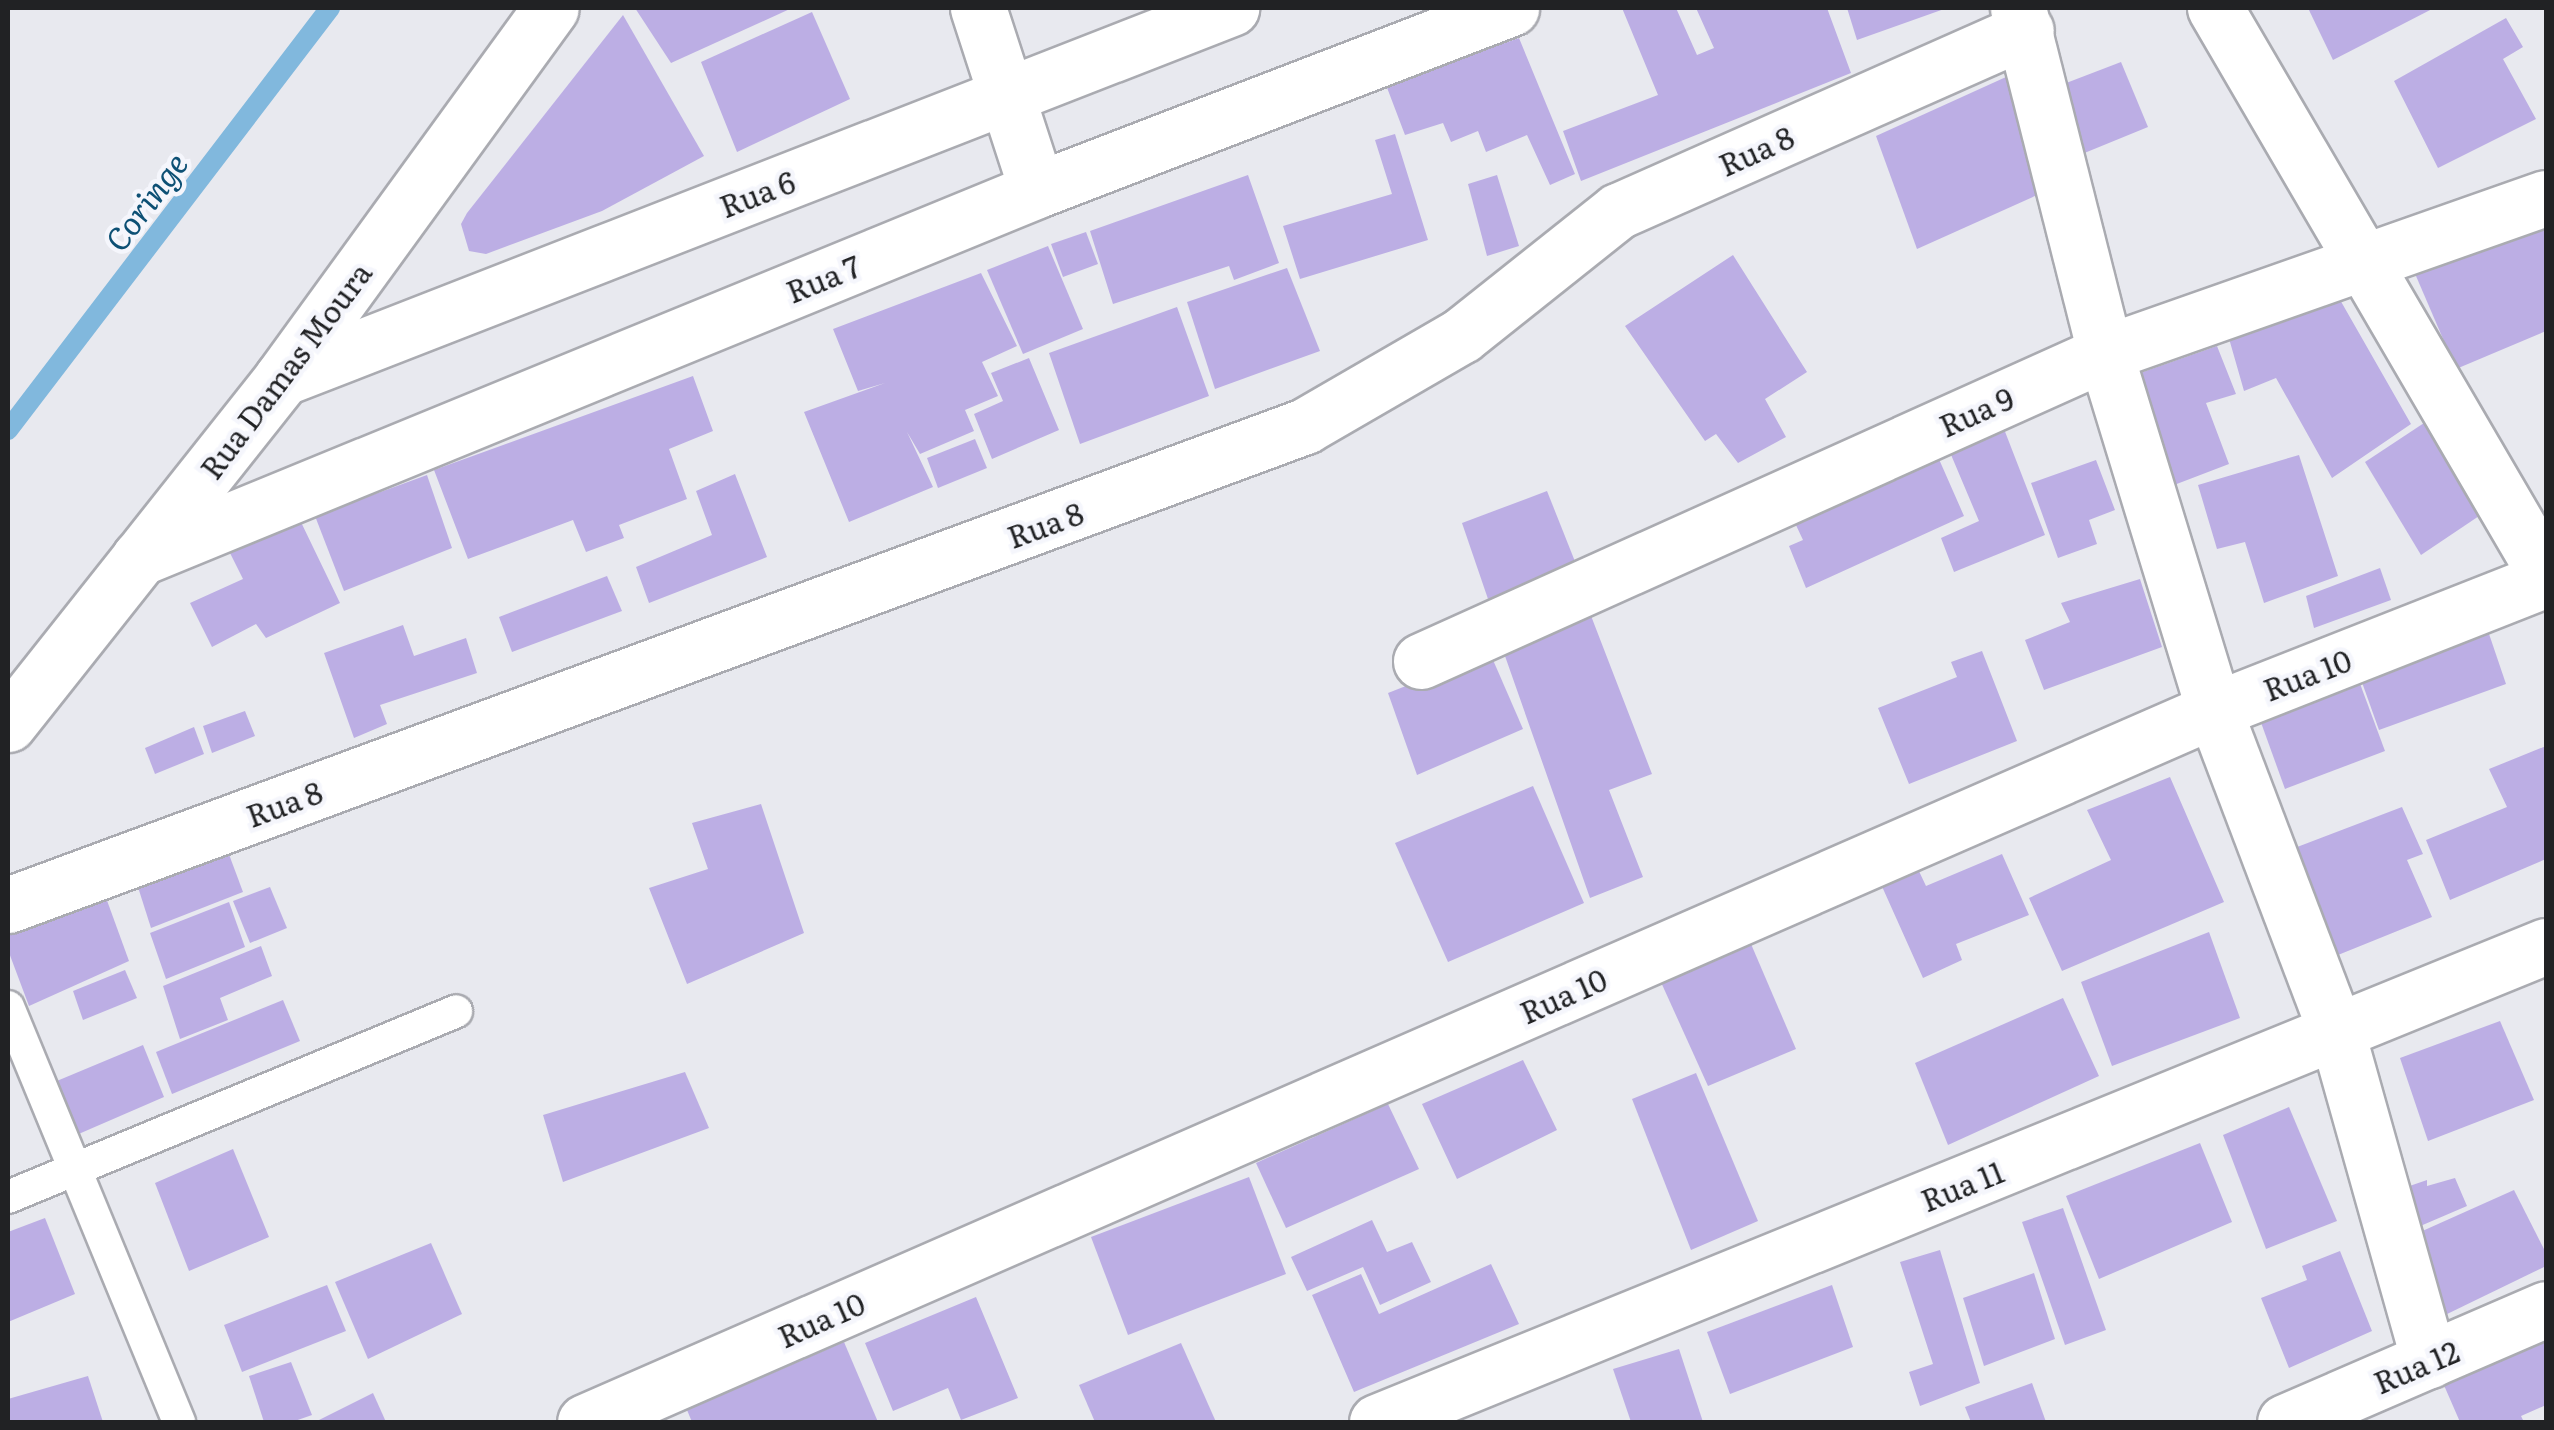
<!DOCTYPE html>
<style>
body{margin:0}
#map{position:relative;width:2554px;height:1430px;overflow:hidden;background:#e8e9ef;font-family:Literata,serif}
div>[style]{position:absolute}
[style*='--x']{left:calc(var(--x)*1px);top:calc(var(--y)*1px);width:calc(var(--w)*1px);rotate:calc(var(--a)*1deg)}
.stream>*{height:20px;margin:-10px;padding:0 10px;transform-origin:10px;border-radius:10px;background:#81b8dd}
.building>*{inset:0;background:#bcaee4}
.roads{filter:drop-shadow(2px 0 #aaabb1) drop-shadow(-2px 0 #aaabb1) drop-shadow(0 2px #aaabb1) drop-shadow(0 -2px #aaabb1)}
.service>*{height:32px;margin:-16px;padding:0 16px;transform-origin:16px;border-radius:16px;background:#fff}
.minor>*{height:55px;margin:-27.5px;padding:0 27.5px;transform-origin:27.5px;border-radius:27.5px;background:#fff}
span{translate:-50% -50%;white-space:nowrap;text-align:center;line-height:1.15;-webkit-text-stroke:9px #f5f6fc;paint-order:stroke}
.street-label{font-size:30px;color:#212224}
.water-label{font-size:32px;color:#0d5074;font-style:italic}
.frame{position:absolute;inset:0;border:10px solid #212224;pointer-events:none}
</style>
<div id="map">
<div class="stream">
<i style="--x:8;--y:430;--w:531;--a:-52.66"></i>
</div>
<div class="building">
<i style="clip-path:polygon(635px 8px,792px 8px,671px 63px)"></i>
<i style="clip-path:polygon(1622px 8px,1676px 8px,1697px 55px,1714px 48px,1696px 8px,1827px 8px,1851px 73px,1581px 181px,1563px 131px,1658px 95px)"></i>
<i style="clip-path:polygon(1847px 8px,1947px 8px,1857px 40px)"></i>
<i style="clip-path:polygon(2308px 8px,2434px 8px,2333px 60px)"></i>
<i style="clip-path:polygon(812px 12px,850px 99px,737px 152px,701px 62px)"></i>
<i style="clip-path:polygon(623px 15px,704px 156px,602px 211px,486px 254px,469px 251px,461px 224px,467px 213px)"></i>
<i style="clip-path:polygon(2506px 18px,2523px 47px,2503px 59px,2536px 119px,2438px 168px,2394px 81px)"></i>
<i style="clip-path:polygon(1519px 38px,1575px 174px,1550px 185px,1527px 135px,1486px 152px,1478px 131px,1451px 142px,1443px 123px,1405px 135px,1386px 85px)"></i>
<i style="clip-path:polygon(2121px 62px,2148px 127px,2082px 154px,2061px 85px)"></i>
<i style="clip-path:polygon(2006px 77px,2046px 191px,1917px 249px,1876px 136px)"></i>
<i style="clip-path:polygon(1395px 134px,1428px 240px,1300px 279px,1283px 226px,1392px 194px,1375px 140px)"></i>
<i style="clip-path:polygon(1248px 175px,1279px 263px,1234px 280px,1229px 266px,1113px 304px,1090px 231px)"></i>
<i style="clip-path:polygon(1497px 175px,1519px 246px,1487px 256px,1468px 184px)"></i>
<i style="clip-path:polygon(2546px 216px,2546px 331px,2456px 369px,2413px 269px)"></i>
<i style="clip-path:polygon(1086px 232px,1098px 264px,1063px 277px,1051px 244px)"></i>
<i style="clip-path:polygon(1048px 246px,1083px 329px,1023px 354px,987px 270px)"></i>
<i style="clip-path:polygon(1733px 255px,1807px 372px,1765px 399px,1786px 437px,1738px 463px,1716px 434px,1705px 441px,1625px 326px)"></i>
<i style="clip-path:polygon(1287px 268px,1320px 351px,1215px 389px,1187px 302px)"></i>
<i style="clip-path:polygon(981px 273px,1017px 346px,982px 362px,998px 396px,965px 410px,974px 431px,920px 454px,907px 432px,933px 487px,849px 522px,804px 412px,885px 383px,858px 391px,833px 329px)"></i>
<i style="clip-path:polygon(2339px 298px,2411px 424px,2332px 478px,2276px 378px,2244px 391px,2228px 335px)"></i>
<i style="clip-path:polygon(1177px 307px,1209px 396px,1080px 444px,1049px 353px)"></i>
<i style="clip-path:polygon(2217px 346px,2236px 394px,2206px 403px,2229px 464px,2161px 490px,2123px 379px)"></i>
<i style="clip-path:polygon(1029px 358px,1059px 430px,992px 459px,974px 414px,1003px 401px,991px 373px)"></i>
<i style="clip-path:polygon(693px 376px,713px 431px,669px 449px,687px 499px,619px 525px,624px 538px,586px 552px,573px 520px,468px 559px,434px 470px)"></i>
<i style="clip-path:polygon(2424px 423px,2482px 514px,2421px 555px,2365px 462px)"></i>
<i style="clip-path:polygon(2004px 429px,2045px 535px,1954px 572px,1941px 538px,1979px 521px,1949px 450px)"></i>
<i style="clip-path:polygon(975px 439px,987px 468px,938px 488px,927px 458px)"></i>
<i style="clip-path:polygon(1931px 441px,1964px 516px,1806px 588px,1789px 546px,1803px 540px,1787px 506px)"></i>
<i style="clip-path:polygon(2299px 455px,2338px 576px,2264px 603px,2245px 542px,2217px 549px,2198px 485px)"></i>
<i style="clip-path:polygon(2096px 460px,2115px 510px,2089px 520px,2097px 544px,2058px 558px,2031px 483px)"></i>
<i style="clip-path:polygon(735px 474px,767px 557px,649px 603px,636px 567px,712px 535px,696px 491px)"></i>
<i style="clip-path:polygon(427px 475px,452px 548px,344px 591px,315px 516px)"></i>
<i style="clip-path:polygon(1547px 491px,1576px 564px,1488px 599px,1462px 523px)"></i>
<i style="clip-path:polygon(299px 518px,340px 603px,266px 638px,256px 624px,212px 647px,190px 603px,243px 579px,228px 549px)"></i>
<i style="clip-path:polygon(2380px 568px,2391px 600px,2314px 628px,2306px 596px)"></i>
<i style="clip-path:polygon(607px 576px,622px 611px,512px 652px,499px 617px)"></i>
<i style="clip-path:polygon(2140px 579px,2162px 647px,2044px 690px,2025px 640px,2070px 622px,2061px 603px)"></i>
<i style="clip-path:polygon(1588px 608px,1652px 774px,1609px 790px,1643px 877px,1590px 898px,1499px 639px)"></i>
<i style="clip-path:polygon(403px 625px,414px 656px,466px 638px,477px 673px,380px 705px,387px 724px,354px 738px,324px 653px)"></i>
<i style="clip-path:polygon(2487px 628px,2506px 684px,2379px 730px,2359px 674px)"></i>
<i style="clip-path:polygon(1982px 651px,2017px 741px,1909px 784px,1878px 708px,1957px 677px,1951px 662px)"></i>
<i style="clip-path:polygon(1490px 653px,1523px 729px,1417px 775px,1388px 693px)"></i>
<i style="clip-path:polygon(2359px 681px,2385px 751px,2285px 789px,2259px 717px)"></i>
<i style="clip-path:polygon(245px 711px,255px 736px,212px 753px,203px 726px)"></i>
<i style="clip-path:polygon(194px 727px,204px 754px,155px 774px,145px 748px)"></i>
<i style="clip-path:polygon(2546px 746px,2546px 859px,2450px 900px,2426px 840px,2507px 807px,2489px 769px)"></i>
<i style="clip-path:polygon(2170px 777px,2224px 902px,2062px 971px,2029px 898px,2111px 860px,2087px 810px)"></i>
<i style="clip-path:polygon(1533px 786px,1584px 903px,1448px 962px,1395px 843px)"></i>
<i style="clip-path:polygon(761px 804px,804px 933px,687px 984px,649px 888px,708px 869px,692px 823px)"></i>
<i style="clip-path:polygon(2402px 807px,2423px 854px,2407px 860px,2432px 917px,2338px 955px,2310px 887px,2284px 852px)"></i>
<i style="clip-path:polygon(227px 849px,243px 892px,151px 928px,137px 884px)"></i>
<i style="clip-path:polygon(2002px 854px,2029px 915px,1956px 944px,1962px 960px,1923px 978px,1880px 882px,1917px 867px,1926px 886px)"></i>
<i style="clip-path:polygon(270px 887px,287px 928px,250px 943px,233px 901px)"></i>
<i style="clip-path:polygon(105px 895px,129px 961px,29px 1006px,8px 950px,8px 934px)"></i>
<i style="clip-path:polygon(229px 902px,245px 947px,166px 979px,150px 933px)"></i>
<i style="clip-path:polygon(2209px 932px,2240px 1018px,2112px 1066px,2081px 982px)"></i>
<i style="clip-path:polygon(1751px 944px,1796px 1049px,1708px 1086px,1660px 980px)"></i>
<i style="clip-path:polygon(261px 946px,272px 976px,220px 998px,228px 1020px,180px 1039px,163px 986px)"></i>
<i style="clip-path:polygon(125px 970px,137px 998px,83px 1020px,73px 991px)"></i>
<i style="clip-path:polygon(2063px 998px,2099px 1076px,1948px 1145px,1915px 1063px)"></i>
<i style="clip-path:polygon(283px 1000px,300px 1041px,172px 1094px,156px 1052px)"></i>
<i style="clip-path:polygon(2500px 1021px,2534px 1100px,2428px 1141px,2400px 1058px)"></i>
<i style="clip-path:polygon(143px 1045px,164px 1097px,74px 1136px,52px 1083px)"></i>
<i style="clip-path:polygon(1523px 1060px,1557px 1130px,1457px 1179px,1422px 1104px)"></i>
<i style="clip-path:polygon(685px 1072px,709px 1128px,563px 1182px,543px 1115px)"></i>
<i style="clip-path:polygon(1696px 1073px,1758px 1221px,1691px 1250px,1632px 1099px)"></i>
<i style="clip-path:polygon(1388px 1104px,1419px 1169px,1286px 1228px,1256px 1163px)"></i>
<i style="clip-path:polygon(2289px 1107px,2337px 1221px,2266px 1249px,2223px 1135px)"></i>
<i style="clip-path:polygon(2200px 1143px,2232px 1222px,2099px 1279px,2066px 1196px)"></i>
<i style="clip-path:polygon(233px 1149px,269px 1237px,189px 1271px,155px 1183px)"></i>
<i style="clip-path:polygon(1249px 1177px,1286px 1274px,1128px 1335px,1091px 1237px)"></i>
<i style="clip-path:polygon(2455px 1178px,2467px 1206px,2411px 1230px,2398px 1190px,2427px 1180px,2427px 1186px)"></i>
<i style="clip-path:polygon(2514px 1190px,2546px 1253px,2546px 1266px,2443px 1316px,2409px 1237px)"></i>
<i style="clip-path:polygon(2063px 1208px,2106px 1330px,2065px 1345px,2022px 1222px)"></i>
<i style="clip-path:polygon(45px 1218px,75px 1294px,8px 1322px,8px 1232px)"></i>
<i style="clip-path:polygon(1372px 1220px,1387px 1252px,1412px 1242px,1431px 1282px,1380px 1305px,1363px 1267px,1307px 1291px,1291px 1257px)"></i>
<i style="clip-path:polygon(431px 1243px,462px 1314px,368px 1359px,335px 1282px)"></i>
<i style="clip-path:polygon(1940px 1250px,1980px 1383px,1920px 1406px,1909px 1372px,1933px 1364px,1900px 1262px)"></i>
<i style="clip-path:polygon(2340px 1251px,2372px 1331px,2289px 1368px,2261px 1298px,2307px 1280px,2302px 1266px)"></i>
<i style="clip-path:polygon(1491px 1264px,1519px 1324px,1354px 1392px,1312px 1295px,1361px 1274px,1379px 1314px)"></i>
<i style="clip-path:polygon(2034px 1273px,2055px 1339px,1984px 1366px,1963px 1298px)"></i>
<i style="clip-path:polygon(327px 1285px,346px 1331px,242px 1372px,224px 1325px)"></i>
<i style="clip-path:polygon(1832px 1285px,1853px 1347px,1730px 1394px,1707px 1332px)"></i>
<i style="clip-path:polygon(976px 1297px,1018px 1398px,961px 1420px,948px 1388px,893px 1411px,865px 1343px)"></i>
<i style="clip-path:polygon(2546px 1336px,2546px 1405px,2521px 1416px,2524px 1422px,2460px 1422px,2443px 1383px)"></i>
<i style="clip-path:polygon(844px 1342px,878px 1422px,692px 1422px,687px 1410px)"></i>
<i style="clip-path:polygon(1181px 1343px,1216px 1422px,1095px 1422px,1079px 1385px)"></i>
<i style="clip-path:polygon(1679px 1349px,1703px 1422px,1631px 1422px,1613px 1369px)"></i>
<i style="clip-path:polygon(291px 1362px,312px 1415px,292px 1422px,264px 1422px,249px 1376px)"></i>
<i style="clip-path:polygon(88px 1376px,103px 1422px,8px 1422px,8px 1399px)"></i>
<i style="clip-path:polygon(2032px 1383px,2046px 1422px,1971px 1422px,1965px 1407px)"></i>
<i style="clip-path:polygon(373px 1393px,386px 1422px,315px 1422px)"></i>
</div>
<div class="roads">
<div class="service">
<i style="--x:8;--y:1007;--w:449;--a:67.6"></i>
<i style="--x:8;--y:1197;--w:485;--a:-22.5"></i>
</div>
<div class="minor">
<i style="--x:978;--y:8;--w:191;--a:72"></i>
<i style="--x:2018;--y:8;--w:356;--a:75.8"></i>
<i style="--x:2105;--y:353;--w:373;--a:73"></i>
<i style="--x:2214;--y:710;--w:346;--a:69.2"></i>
<i style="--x:2337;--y:1033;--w:340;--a:74.3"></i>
<i style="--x:2215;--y:8;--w:657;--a:59.72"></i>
<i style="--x:282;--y:378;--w:1019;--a:-21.3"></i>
<i style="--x:139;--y:558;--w:970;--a:-22.28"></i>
<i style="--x:1037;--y:190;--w:508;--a:-21.01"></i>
<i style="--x:1421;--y:661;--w:750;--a:-24.24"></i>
<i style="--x:2105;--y:353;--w:467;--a:-19.4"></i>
<i style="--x:8;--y:724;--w:441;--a:-51.6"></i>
<i style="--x:282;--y:378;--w:457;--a:-54"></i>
<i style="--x:8;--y:905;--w:1383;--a:-20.27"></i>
<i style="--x:1305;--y:426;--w:181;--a:-30.1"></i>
<i style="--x:1462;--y:335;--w:199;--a:-38.5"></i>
<i style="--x:1618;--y:211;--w:446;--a:-23.9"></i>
<i style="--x:585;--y:1422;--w:1778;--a:-23.61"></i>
<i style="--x:2214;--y:710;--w:357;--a:-21.5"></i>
<i style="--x:1377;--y:1422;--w:1262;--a:-22.16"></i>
<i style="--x:2285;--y:1422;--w:284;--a:-23.4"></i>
</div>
</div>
<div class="street-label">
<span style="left:1756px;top:150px;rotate:-24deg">Rua 8</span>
<span style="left:757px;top:193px;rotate:-21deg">Rua 6</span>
<span style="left:823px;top:278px;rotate:-22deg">Rua 7</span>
<span style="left:285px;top:370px;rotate:-53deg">Rua Damas Moura</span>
<span style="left:1976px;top:411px;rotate:-24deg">Rua 9</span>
<span style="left:1045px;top:524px;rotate:-20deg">Rua 8</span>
<span style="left:2307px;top:674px;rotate:-21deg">Rua 10</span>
<span style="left:284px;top:803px;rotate:-20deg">Rua 8</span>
<span style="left:1563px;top:995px;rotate:-24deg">Rua 10</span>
<span style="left:1962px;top:1185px;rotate:-22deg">Rua 11</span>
<span style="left:821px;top:1319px;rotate:-24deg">Rua 10</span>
<span style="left:2416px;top:1366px;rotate:-23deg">Rua 12</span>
</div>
<div class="water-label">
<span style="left:145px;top:201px;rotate:-53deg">Coringe</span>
</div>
<div class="frame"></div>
</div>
